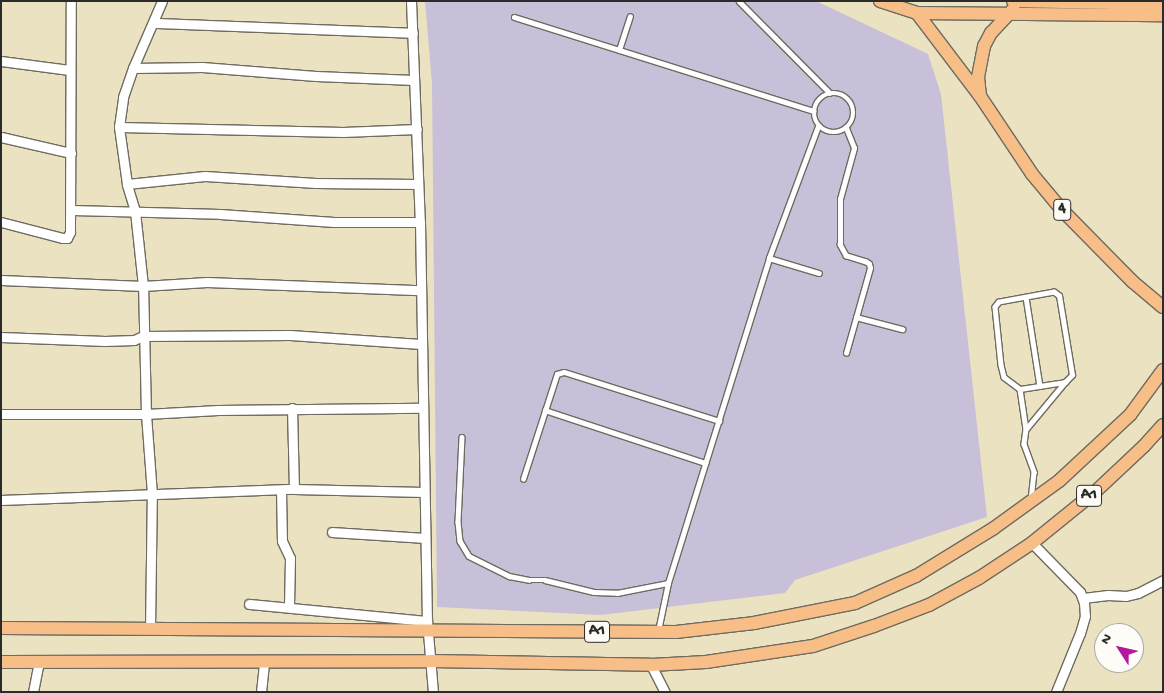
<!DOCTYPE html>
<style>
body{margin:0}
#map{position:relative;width:1164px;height:693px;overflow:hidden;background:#ebe2c1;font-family:"Gochi Hand",sans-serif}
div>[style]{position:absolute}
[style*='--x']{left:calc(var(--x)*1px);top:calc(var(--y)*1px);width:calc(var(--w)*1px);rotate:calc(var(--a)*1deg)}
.industrial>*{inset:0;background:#c8c0d8}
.roads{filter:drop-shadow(1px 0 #6e6b60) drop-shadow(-1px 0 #6e6b60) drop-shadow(0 1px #6e6b60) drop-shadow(0 -1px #6e6b60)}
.lane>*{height:4.5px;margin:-2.25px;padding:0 2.25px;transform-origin:2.25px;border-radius:2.25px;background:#fff}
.lane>.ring{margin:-2.25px;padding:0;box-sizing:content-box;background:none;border:4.5px solid #fff;border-radius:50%}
.street>*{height:9px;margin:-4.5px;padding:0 4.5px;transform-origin:4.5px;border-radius:4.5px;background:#fff}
.primary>*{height:12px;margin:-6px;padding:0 6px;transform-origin:6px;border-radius:6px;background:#f7be88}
span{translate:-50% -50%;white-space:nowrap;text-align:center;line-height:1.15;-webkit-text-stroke:4px #fdfcf7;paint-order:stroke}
.shield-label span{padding:1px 4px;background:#fdfcf7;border:1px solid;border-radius:4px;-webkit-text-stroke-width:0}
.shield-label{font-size:16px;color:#2b2b2b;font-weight:700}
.frame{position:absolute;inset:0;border:2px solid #2b2b2b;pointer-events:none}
.north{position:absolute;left:1094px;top:623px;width:50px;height:50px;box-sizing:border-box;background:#fdfcf7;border:1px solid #a9a8a5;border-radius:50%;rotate:305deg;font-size:14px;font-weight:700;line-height:20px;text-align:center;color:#2b2b2b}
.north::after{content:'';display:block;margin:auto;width:18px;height:22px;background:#b5179e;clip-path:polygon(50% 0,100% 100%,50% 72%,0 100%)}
</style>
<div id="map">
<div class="industrial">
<i style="clip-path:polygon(425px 1px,816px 1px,928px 54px,941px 94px,987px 517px,795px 580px,785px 593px,601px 615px,437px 607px,432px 84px)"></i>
</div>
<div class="roads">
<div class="lane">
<i style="--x:739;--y:1;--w:129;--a:45.3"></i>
<i style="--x:514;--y:17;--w:314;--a:17.4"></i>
<i style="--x:619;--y:50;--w:35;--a:-72"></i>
<i class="ring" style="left:814px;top:93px;width:35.5px;height:35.5px"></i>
<i style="--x:769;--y:258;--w:52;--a:16.7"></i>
<i style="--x:1026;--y:297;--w:90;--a:81.1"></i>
<i style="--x:856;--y:317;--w:48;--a:14.6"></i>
<i style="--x:846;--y:353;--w:88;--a:-74.2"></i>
<i style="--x:870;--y:268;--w:4;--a:-104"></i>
<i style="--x:869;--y:264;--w:4;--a:-146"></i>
<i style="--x:866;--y:262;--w:21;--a:-163"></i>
<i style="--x:846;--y:256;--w:13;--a:-119"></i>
<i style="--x:840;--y:245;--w:46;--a:-90"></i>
<i style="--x:840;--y:199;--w:53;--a:-74.6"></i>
<i style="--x:854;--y:148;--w:22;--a:-112"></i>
<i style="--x:1020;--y:389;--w:46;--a:-8.8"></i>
<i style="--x:1065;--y:382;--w:10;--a:-45"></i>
<i style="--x:1072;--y:375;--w:80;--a:-99.3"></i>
<i style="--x:1059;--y:296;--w:6;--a:-141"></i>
<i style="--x:1054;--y:292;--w:56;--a:169.7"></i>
<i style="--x:999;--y:302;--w:6;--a:129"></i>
<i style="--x:995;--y:307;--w:58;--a:84.1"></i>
<i style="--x:1001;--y:365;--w:12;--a:76"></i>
<i style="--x:1004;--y:377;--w:20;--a:37"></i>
<i style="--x:1020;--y:389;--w:40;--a:81.5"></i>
<i style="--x:1026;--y:429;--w:15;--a:98"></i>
<i style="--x:1024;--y:444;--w:30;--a:70"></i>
<i style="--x:1034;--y:472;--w:27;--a:96"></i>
<i style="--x:545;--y:410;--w:169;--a:18.3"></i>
<i style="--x:1026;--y:429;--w:61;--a:-50.3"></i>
<i style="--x:462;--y:437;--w:85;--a:92.7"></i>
<i style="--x:458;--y:522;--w:19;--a:84"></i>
<i style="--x:460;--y:541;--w:17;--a:59"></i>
<i style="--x:469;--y:556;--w:45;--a:26.6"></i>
<i style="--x:509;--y:576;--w:20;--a:11"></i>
<i style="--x:529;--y:580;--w:16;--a:0"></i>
<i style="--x:545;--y:580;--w:50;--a:13.8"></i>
<i style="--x:594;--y:592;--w:23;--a:2"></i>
<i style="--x:617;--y:593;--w:52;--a:-11.1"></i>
<i style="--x:523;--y:479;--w:110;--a:-72.1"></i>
<i style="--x:557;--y:374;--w:7;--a:-16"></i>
<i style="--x:564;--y:372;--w:163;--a:17.5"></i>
<i style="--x:658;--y:631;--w:49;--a:-78.2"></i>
<i style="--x:668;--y:583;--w:340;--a:-72.7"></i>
<i style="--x:769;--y:258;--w:141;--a:-69.6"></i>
</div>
<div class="street">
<i style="--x:411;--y:1;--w:221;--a:87.7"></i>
<i style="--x:420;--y:222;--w:399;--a:89"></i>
<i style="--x:427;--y:621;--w:71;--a:85.2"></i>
<i style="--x:155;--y:23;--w:258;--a:2.2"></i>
<i style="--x:1;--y:61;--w:69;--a:7.5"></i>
<i style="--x:133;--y:68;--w:69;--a:-0.8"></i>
<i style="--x:202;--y:67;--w:114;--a:4.5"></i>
<i style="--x:316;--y:76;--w:98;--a:2.3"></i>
<i style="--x:119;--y:127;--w:224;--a:1.3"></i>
<i style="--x:343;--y:132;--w:74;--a:-2.3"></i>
<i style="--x:1;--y:137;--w:72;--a:12.9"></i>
<i style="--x:127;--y:184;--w:78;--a:-5.9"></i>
<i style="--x:205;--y:176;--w:111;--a:3.6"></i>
<i style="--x:316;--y:183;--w:102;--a:0.6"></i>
<i style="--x:72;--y:210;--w:148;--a:1.5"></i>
<i style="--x:220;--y:214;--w:114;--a:4"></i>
<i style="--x:334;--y:222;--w:86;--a:0"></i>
<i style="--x:1;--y:222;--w:64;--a:14.5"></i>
<i style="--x:63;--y:238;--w:4;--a:0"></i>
<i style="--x:67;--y:238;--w:7;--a:-63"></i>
<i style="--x:70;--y:232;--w:231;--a:-89.8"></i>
<i style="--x:1;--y:280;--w:142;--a:2.4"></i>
<i style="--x:143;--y:286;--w:64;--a:-3.6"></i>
<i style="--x:207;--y:282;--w:213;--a:2.2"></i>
<i style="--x:1;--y:337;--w:104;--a:2.2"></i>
<i style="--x:105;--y:341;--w:29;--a:-2"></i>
<i style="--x:134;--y:340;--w:10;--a:-24"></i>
<i style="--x:143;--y:336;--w:147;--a:-0.4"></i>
<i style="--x:290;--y:335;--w:131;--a:3.9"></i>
<i style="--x:292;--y:408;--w:81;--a:88.6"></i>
<i style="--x:1;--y:414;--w:145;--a:0"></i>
<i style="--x:146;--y:414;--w:72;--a:-3.2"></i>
<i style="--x:218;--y:410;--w:204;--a:-0.6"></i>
<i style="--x:281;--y:490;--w:51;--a:88.9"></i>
<i style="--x:282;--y:541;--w:19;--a:65"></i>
<i style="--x:290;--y:558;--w:49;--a:91.2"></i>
<i style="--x:1;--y:500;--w:293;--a:-2.2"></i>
<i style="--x:294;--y:489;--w:130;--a:1.3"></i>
<i style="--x:332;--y:532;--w:93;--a:3.7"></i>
<i style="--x:1032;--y:543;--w:69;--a:45.6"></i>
<i style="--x:1080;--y:592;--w:12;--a:70"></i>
<i style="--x:1084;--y:603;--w:13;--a:86"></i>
<i style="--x:1085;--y:616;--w:18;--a:106"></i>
<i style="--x:1080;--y:633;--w:64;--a:112.1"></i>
<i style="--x:1083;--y:598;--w:25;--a:-7"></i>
<i style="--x:1108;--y:595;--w:18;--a:3"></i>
<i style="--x:1126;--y:596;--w:12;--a:-14"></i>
<i style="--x:1138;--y:593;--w:28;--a:-27"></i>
<i style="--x:249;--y:604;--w:179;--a:5.5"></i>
<i style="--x:150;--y:629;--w:135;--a:-89.2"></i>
<i style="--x:152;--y:494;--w:80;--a:-94.3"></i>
<i style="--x:146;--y:414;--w:128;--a:-91.3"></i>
<i style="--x:143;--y:286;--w:75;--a:-96.1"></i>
<i style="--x:135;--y:211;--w:28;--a:-107"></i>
<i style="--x:127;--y:184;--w:58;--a:-98"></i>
<i style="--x:119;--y:127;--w:30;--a:-82"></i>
<i style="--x:123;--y:97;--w:31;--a:-71"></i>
<i style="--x:133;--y:68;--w:73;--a:-66.6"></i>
<i style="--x:651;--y:665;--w:30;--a:63"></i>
<i style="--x:33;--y:692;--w:31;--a:-79"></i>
<i style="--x:261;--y:692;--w:30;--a:-84"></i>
</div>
<div class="primary">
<i style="--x:880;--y:1;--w:39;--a:18"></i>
<i style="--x:917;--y:13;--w:246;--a:0.5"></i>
<i style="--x:1013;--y:1;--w:150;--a:1.1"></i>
<i style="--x:917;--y:13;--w:104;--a:52.8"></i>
<i style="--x:980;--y:96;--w:94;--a:56.3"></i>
<i style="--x:1032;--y:174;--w:47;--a:50.2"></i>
<i style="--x:1062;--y:210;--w:101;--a:45.4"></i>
<i style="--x:1133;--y:282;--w:39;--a:40"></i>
<i style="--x:980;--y:96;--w:19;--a:-96"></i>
<i style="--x:978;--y:77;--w:32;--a:-79"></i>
<i style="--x:984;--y:46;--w:15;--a:-62"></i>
<i style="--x:991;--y:33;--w:33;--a:-47"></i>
<i style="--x:1;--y:628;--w:675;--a:0.34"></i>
<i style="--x:676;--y:632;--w:79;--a:-6.6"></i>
<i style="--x:754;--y:623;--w:103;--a:-11.2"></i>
<i style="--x:855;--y:603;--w:67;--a:-23.9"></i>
<i style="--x:916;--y:576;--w:92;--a:-31.6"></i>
<i style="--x:994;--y:528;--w:80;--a:-35.9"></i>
<i style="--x:1059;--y:481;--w:97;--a:-42.9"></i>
<i style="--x:1130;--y:415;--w:56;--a:-53.7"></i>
<i style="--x:1;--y:662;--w:429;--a:-0.1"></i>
<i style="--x:430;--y:661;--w:221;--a:1"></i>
<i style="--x:651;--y:665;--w:55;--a:-3.1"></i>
<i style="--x:706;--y:662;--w:108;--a:-8.5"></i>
<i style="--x:813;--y:646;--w:64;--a:-18.2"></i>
<i style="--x:874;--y:626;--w:59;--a:-20.9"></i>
<i style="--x:929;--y:605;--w:57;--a:-28.4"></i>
<i style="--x:979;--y:578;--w:64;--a:-33.4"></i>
<i style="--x:1032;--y:543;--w:81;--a:-39"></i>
<i style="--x:1095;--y:492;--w:67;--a:-43.2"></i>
<i style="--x:1144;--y:446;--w:28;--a:-48"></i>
</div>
</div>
<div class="shield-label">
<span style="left:1062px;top:210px">4</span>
<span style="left:1089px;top:496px">A1</span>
<span style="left:597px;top:632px">A1</span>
</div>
<div class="frame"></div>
<div class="north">N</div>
</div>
